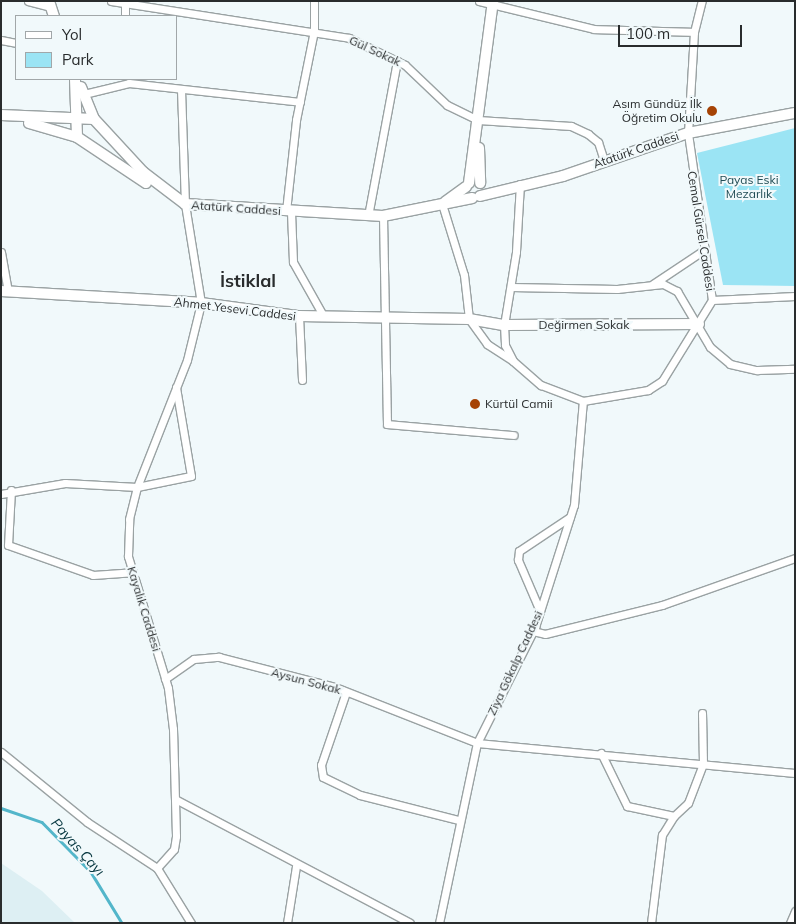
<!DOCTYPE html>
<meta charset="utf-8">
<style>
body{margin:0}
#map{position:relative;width:796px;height:924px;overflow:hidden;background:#f1f9fb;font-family:Mulish,sans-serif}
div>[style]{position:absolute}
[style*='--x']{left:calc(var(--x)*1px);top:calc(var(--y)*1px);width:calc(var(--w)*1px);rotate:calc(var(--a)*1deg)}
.built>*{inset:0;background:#ddeff3}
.green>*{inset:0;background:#9be4f4}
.stream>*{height:2.5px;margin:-1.25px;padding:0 1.25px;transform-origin:1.25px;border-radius:1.25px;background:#53b6ca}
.roads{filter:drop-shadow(1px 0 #9aa2a3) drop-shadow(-1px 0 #9aa2a3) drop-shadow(0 1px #9aa2a3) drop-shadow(0 -1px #9aa2a3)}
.street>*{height:7px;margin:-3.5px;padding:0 3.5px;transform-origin:3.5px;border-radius:3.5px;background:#fff}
.secondary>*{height:10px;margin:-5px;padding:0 5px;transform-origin:5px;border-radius:5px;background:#fff}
.dots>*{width:14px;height:14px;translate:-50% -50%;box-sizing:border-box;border:2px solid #f1f9fb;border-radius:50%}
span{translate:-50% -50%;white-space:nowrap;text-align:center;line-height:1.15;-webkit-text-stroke:4px #f1f9fb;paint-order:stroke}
.street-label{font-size:12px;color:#292c2d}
.poi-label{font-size:12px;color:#292c2d}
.right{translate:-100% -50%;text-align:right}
.left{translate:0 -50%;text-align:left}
.park-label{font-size:12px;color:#204c55}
.water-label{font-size:14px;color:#04353e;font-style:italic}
.district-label{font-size:18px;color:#292c2d;font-weight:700}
.frame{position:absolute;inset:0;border:2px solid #292c2d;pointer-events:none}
.legend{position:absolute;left:15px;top:15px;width:162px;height:65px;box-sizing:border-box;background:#f1f9fb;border:1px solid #a1a7a9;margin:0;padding:6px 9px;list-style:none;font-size:15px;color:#292c2d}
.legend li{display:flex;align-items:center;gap:10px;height:25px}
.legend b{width:25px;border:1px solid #a1a7a9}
.scale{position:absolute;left:618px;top:25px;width:124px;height:22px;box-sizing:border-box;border:2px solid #292c2d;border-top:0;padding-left:6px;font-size:15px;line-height:18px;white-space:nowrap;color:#292c2d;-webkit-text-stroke:4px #f1f9fb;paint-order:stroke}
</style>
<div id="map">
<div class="built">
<i style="clip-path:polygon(1px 863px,42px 891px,75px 923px,1px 923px)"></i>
</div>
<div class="green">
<i style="clip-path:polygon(795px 128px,795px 286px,723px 285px,697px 153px)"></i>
</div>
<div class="stream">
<i style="--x:1;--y:808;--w:43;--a:18.9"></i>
<i style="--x:42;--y:822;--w:70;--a:45.6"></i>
<i style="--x:91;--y:872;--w:60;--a:58.7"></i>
</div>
<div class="roads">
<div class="street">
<i style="--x:28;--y:1;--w:24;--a:15"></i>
<i style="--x:111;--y:1;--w:241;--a:8.8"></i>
<i style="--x:349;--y:38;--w:62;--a:25.7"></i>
<i style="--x:405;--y:65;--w:58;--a:43.6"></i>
<i style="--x:447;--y:105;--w:34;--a:26"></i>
<i style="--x:478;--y:120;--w:93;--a:3.7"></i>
<i style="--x:571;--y:126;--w:19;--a:25"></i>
<i style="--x:588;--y:134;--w:13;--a:39"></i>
<i style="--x:598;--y:142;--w:20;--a:72"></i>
<i style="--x:479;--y:1;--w:118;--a:13.7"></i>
<i style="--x:594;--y:29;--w:100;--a:1.7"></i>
<i style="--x:125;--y:2;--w:14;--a:90"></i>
<i style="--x:1;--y:40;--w:15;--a:11"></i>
<i style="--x:84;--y:94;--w:46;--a:-13.7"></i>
<i style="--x:129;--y:83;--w:172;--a:6.3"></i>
<i style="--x:520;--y:184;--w:68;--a:93.4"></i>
<i style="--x:516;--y:252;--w:74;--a:99.3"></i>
<i style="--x:504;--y:325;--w:20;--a:87"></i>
<i style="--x:505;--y:345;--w:18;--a:63"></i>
<i style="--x:513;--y:361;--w:37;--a:41"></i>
<i style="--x:541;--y:385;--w:45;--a:20.9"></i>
<i style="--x:583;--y:401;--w:66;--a:-9.6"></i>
<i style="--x:648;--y:390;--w:17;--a:-33"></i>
<i style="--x:662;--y:381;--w:95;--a:-58.3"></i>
<i style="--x:712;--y:300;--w:169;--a:-98.2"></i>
<i style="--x:688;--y:133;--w:101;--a:-86.6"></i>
<i style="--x:694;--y:32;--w:32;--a:-76"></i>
<i style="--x:442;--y:204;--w:74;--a:72.8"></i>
<i style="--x:464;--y:275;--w:44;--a:83.5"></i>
<i style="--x:469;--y:319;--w:31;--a:54"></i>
<i style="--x:487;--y:344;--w:30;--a:33"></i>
<i style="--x:286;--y:211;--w:92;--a:-83.7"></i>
<i style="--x:296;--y:120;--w:91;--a:-78.6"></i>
<i style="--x:314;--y:31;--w:30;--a:-90"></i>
<i style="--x:291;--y:212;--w:50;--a:87.7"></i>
<i style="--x:293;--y:262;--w:63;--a:60.6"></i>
<i style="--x:368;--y:216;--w:158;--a:-79.4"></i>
<i style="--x:383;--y:216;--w:208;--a:88.9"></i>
<i style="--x:387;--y:424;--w:127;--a:5"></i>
<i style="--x:1;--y:252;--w:40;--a:80"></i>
<i style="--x:653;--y:284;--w:61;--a:-33.7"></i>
<i style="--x:511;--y:287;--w:106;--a:1.1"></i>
<i style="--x:617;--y:289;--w:46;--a:-6.2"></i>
<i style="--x:663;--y:284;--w:16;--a:27"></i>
<i style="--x:677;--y:291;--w:65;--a:59.5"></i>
<i style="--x:710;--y:347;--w:26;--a:40"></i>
<i style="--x:730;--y:364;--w:28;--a:13"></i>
<i style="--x:757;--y:370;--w:38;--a:-2"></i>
<i style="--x:712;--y:300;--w:83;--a:-2.8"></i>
<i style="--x:299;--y:316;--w:64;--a:87.3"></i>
<i style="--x:11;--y:490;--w:55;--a:93.1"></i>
<i style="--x:8;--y:545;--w:90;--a:19.4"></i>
<i style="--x:93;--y:575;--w:39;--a:-4"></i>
<i style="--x:1;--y:494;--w:65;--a:-9.8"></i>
<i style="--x:65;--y:483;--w:72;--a:3.2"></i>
<i style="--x:137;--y:487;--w:55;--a:-11.5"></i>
<i style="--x:191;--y:476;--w:90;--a:-99.6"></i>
<i style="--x:540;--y:611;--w:56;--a:-113.3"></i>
<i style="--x:518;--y:560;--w:9;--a:-84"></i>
<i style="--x:519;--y:551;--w:61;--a:-33.7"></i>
<i style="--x:533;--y:631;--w:12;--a:14"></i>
<i style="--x:545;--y:634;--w:121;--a:-13.9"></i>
<i style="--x:662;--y:605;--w:141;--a:-19.5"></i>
<i style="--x:165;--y:679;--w:35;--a:-35"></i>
<i style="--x:194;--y:659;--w:25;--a:-5"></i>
<i style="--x:219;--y:657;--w:120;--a:14.5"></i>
<i style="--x:335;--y:687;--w:153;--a:21.5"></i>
<i style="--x:477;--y:743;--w:319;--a:5.4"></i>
<i style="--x:346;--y:692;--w:77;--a:108.9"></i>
<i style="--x:321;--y:765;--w:12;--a:81"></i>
<i style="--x:323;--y:777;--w:41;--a:25.9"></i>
<i style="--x:360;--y:795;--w:101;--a:14.3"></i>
<i style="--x:1;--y:752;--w:111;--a:39.1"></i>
<i style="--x:87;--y:822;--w:84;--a:33.3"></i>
<i style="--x:157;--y:868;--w:65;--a:58.3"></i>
<i style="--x:601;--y:753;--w:59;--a:63.9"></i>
<i style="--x:627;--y:806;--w:48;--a:12"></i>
<i style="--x:674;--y:816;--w:19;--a:-43"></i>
<i style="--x:688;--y:803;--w:42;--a:-69"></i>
<i style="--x:703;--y:764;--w:51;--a:-91.1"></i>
<i style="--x:177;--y:800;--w:263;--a:27.8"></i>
<i style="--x:157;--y:868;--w:25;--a:-48"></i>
<i style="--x:174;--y:849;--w:13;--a:-81"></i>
<i style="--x:176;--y:836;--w:107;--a:-91.6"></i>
<i style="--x:173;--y:729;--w:41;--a:-97"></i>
<i style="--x:168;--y:688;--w:138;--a:-106.9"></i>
<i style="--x:128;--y:556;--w:37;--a:-88"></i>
<i style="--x:129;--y:519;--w:33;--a:-76"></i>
<i style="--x:137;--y:487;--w:136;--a:-68.5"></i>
<i style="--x:187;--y:360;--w:59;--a:-76.2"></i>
<i style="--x:201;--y:303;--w:100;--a:-99.2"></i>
<i style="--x:185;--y:204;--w:114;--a:-92"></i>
<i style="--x:287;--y:923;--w:58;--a:-81"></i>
<i style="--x:439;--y:923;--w:184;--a:-78.1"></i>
<i style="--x:477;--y:743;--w:130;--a:-63.4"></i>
<i style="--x:535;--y:627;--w:128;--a:-72.3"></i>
<i style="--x:574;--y:505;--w:104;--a:-85.1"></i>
<i style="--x:651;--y:923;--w:89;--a:-82.9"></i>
<i style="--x:662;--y:835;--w:22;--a:-58"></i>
<i style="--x:790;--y:923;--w:13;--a:-67"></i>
</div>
<div class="secondary">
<i style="--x:49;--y:1;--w:16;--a:72"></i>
<i style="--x:75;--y:79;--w:58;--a:88"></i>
<i style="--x:81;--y:87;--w:35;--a:68"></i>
<i style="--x:1;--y:115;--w:93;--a:2.5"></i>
<i style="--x:94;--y:119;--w:72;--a:47.2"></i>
<i style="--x:143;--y:172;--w:53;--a:37.3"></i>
<i style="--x:185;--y:204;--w:198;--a:3.5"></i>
<i style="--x:383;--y:216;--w:91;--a:-11.4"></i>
<i style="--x:29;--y:123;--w:50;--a:16.3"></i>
<i style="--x:77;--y:137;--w:83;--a:33.7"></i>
<i style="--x:479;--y:148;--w:35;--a:88"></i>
<i style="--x:469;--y:183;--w:184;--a:-82.5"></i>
<i style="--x:480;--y:196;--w:85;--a:-13.5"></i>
<i style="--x:563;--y:176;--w:132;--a:-19"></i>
<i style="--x:688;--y:133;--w:109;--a:-10.6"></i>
<i style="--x:445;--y:202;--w:26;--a:-36"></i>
<i style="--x:1;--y:291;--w:200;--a:3.4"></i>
<i style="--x:201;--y:303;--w:99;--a:7.6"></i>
<i style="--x:299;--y:316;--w:170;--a:1"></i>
<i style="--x:469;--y:319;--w:36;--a:10"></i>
<i style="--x:504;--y:325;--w:195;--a:-0.3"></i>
</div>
</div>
<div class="dots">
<i style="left:712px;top:111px;background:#a64305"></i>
<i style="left:475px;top:404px;background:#a64305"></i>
</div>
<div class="street-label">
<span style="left:375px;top:51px;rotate:25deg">Gül Sokak</span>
<span style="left:636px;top:150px;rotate:-19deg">Atatürk Caddesi</span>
<span style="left:236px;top:208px;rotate:4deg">Atatürk Caddesi</span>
<span style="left:701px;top:231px;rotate:81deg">Cemal Gürsel Caddesi</span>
<span style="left:235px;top:309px;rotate:7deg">Ahmet Yesevi Caddesi</span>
<span style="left:584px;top:325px">Değirmen Sokak</span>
<span style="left:144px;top:609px;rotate:73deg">Kayalık Caddesi</span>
<span style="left:515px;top:663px;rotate:-65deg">Ziya Gökalp Caddesi</span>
<span style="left:306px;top:681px;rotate:15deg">Aysun Sokak</span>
</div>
<div class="poi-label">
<span class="right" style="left:702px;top:111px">Asım Gündüz İlk<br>Öğretim Okulu</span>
<span class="left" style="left:485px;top:404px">Kürtül Camii</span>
</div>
<div class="park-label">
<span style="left:749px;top:187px">Payas Eski<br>Mezarlık</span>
</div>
<div class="water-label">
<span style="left:78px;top:847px;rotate:48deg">Payas Çayı</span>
</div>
<div class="district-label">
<span style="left:248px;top:281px">İstiklal</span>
</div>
<div class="frame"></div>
<ul class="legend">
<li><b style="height:6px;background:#fff"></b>Yol</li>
<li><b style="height:14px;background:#9be4f4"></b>Park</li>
</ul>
<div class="scale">100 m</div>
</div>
